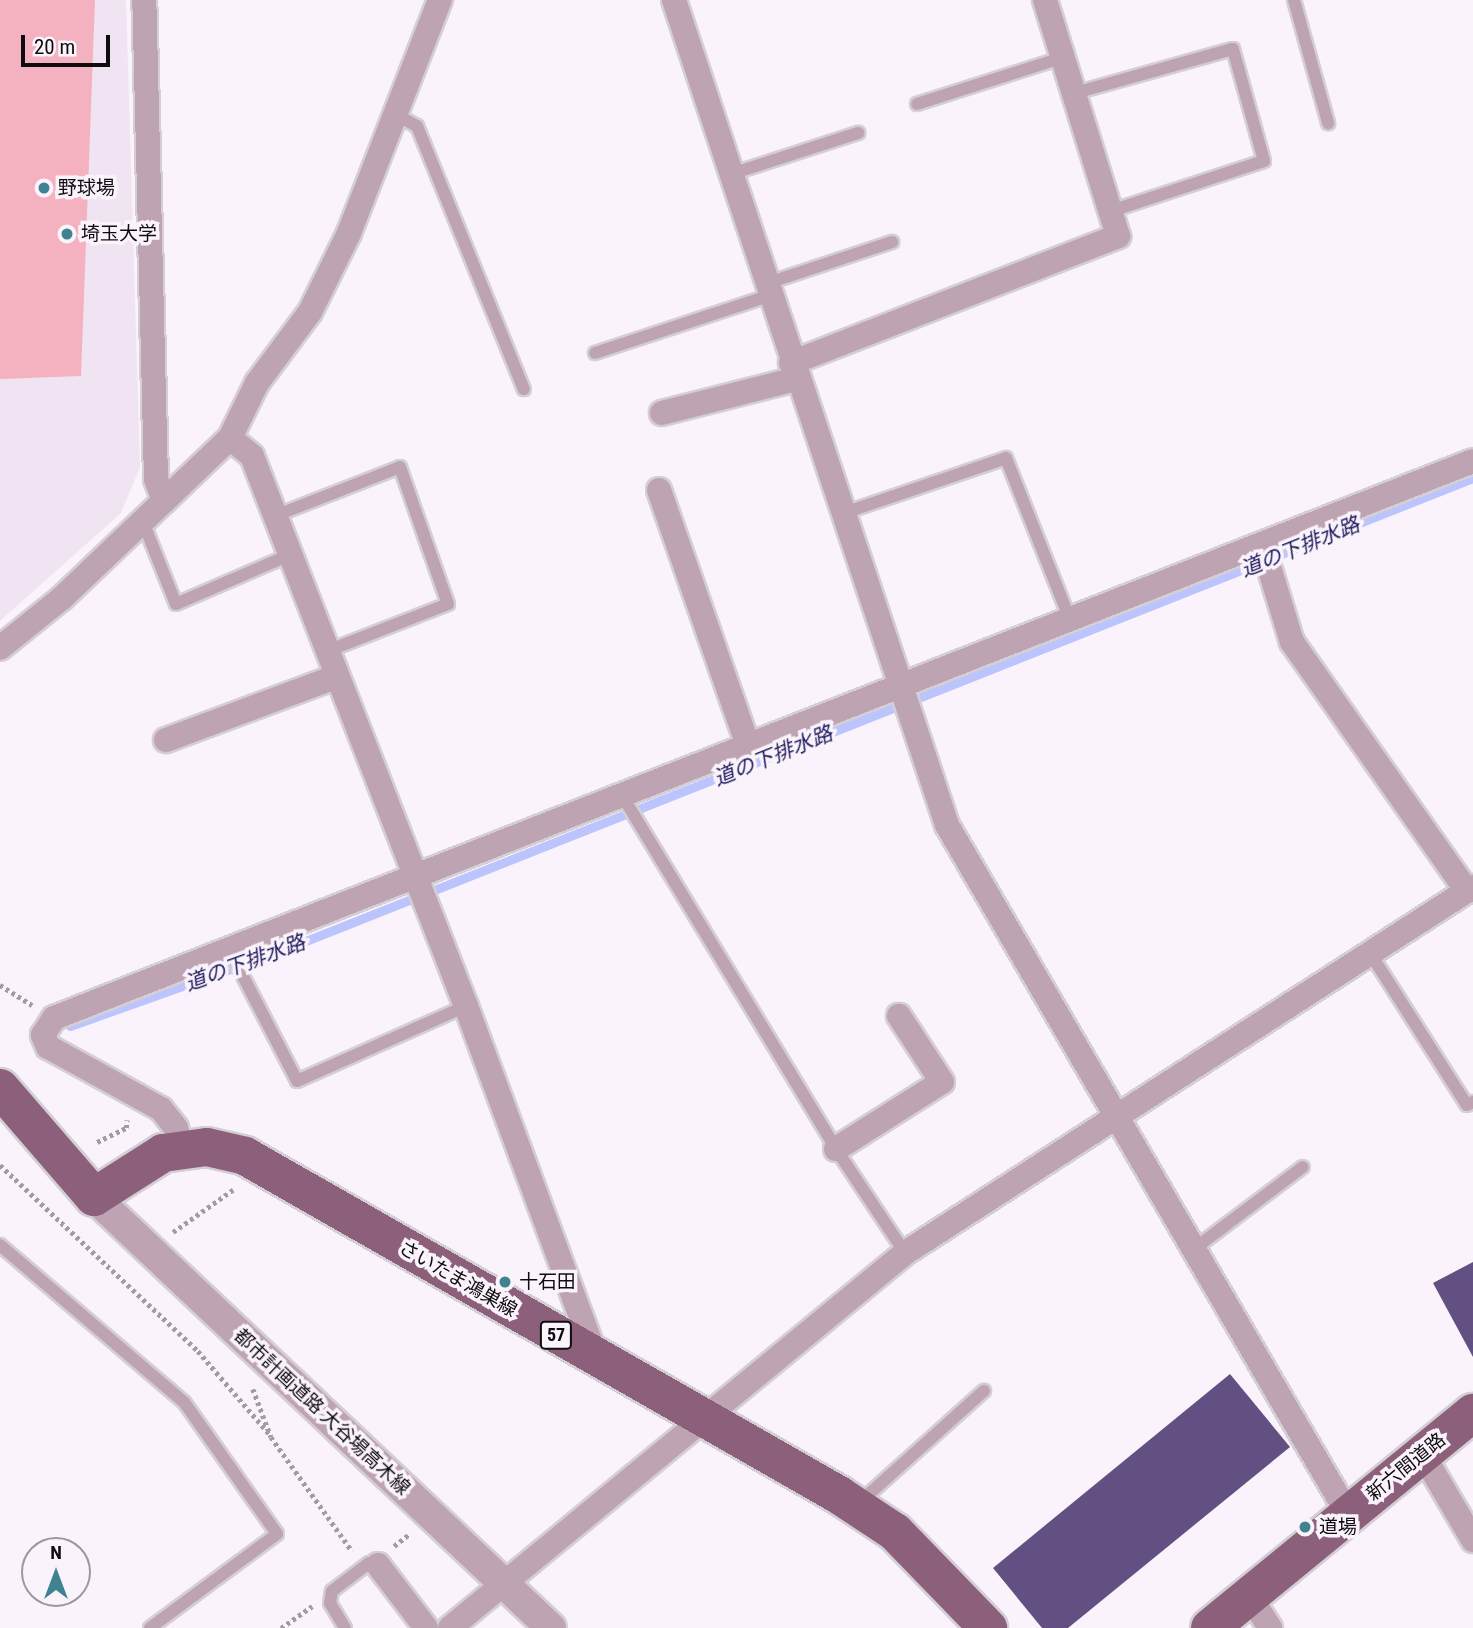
<!DOCTYPE html>
<meta charset="utf-8">
<style>
body{margin:0}
#map{position:relative;width:1473px;height:1628px;overflow:hidden;background:#faf3fb;font-family:"Roboto Condensed","Noto Sans JP",sans-serif}
div>[style]{position:absolute}
[style*='--x']{left:calc(var(--x)*1px);top:calc(var(--y)*1px);width:calc(var(--w)*1px);rotate:calc(var(--a)*1deg)}
.built>*{inset:0;background:#f0e4f2}
.green>*{inset:0;background:#f4b1bf}
.stream>*{height:9px;margin:-4.5px;padding:0 4.5px;transform-origin:4.5px;border-radius:4.5px;background:#bcc4fe}
.building>*{inset:0;background:#625082}
.path>*{height:4.5px;margin-top:-2.25px;transform-origin:0;background:repeating-linear-gradient(90deg,#a19ba2 0 3.5px,transparent 0 7px)}
.roads{filter:drop-shadow(2px 0 #d4ced5) drop-shadow(-2px 0 #d4ced5) drop-shadow(0 2px #d4ced5) drop-shadow(0 -2px #d4ced5)}
.service>*{height:12px;margin:-6px;padding:0 6px;transform-origin:6px;border-radius:6px;background:#bea3b2}
.minor>*{height:24px;margin:-12px;padding:0 12px;transform-origin:12px;border-radius:12px;background:#bea3b2}
.tertiary>*{height:30px;margin:-15px;padding:0 15px;transform-origin:15px;border-radius:15px;background:#bea3b2}
.primary>*{height:38px;margin:-19px;padding:0 19px;transform-origin:19px;border-radius:19px;background:#8c5f7a}
.dots>*{width:19px;height:19px;translate:-50% -50%;box-sizing:border-box;border:4px solid #faf3fb;border-radius:50%}
span{translate:-50% -50%;white-space:nowrap;text-align:center;line-height:1.15;-webkit-text-stroke:7px #faf3fb;paint-order:stroke}
.shield-label span{padding:2px 5px;background:#faf3fb;border:2px solid;border-radius:5px;-webkit-text-stroke-width:0}
.shield-label{font-size:18px;color:#0e0c0f;font-weight:700}
.poi-label{font-size:19px;color:#0e0c0f}
.left{translate:0 -50%;text-align:left}
.street-label{font-size:19px;color:#0e0c0f}
.water-label{font-size:21px;color:#201d5e;font-style:italic}
.north{position:absolute;left:21px;top:1537px;width:70px;height:70px;box-sizing:border-box;background:#faf3fb;border:2px solid #9c979d;border-radius:50%;rotate:0deg;font-size:19px;font-weight:700;line-height:28px;text-align:center;color:#0e0c0f}
.north::after{content:'';display:block;margin:auto;width:24px;height:32px;background:#3f8391;clip-path:polygon(50% 0,100% 100%,50% 72%,0 100%)}
.scale{position:absolute;left:21px;top:35px;width:89px;height:32px;box-sizing:border-box;border:4px solid #0e0c0f;border-top:0;padding-left:9px;font-size:21px;line-height:24px;white-space:nowrap;color:#0e0c0f;-webkit-text-stroke:5px #faf3fb;paint-order:stroke}
</style>
<div id="map">
<div class="built">
<i style="clip-path:polygon(0 0,126px 0,140px 467px,121px 513px,0 621px)"></i>
</div>
<div class="green">
<i style="clip-path:polygon(0 0,95px 0,81px 376px,0 379px)"></i>
</div>
<div class="stream">
<i style="--x:70;--y:1026;--w:221;--a:-19.6"></i>
<i style="--x:278;--y:952;--w:1286;--a:-21.64"></i>
</div>
<div class="building">
<i style="clip-path:polygon(1473px 1262px,1473px 1357px,1433px 1283px)"></i>
<i style="clip-path:polygon(1230px 1374px,1290px 1447px,1068px 1628px,1042px 1628px,993px 1568px)"></i>
</div>
<div class="path">
<i style="--x:0;--y:985;--w:38;--a:32"></i>
<i style="--x:97;--y:1142;--w:32;--a:-26"></i>
<i style="--x:126;--y:1128;--w:8;--a:-83"></i>
<i style="--x:0;--y:1165;--w:272;--a:43.2"></i>
<i style="--x:198;--y:1351;--w:112;--a:49.3"></i>
<i style="--x:173;--y:1232;--w:75;--a:-35.2"></i>
<i style="--x:253;--y:1389;--w:51;--a:69.4"></i>
<i style="--x:271;--y:1437;--w:140;--a:54.6"></i>
<i style="--x:394;--y:1546;--w:18;--a:-38"></i>
<i style="--x:281;--y:1628;--w:38;--a:-35"></i>
</div>
<div class="roads">
<div class="service">
<i style="--x:1294;--y:0;--w:128;--a:74.5"></i>
<i style="--x:1075;--y:93;--w:164;--a:-15.6"></i>
<i style="--x:1233;--y:49;--w:116;--a:74.5"></i>
<i style="--x:1264;--y:161;--w:161;--a:161.9"></i>
<i style="--x:917;--y:104;--w:154;--a:-17.7"></i>
<i style="--x:397;--y:115;--w:23;--a:29"></i>
<i style="--x:417;--y:126;--w:284;--a:67.9"></i>
<i style="--x:728;--y:175;--w:137;--a:-17.9"></i>
<i style="--x:765;--y:284;--w:134;--a:-18.3"></i>
<i style="--x:595;--y:353;--w:182;--a:-18.2"></i>
<i style="--x:841;--y:514;--w:174;--a:-18.7"></i>
<i style="--x:1006;--y:458;--w:174;--a:68.4"></i>
<i style="--x:272;--y:517;--w:137;--a:-21.3"></i>
<i style="--x:400;--y:467;--w:145;--a:70.7"></i>
<i style="--x:448;--y:604;--w:132;--a:158.7"></i>
<i style="--x:143;--y:522;--w:88;--a:68.1"></i>
<i style="--x:176;--y:604;--w:121;--a:-23.4"></i>
<i style="--x:623;--y:797;--w:411;--a:58.8"></i>
<i style="--x:836;--y:1149;--w:125;--a:56.4"></i>
<i style="--x:230;--y:951;--w:146;--a:62.7"></i>
<i style="--x:297;--y:1081;--w:185;--a:-23.9"></i>
<i style="--x:1370;--y:953;--w:180;--a:57.5"></i>
<i style="--x:1467;--y:1105;--w:7;--a:-27"></i>
<i style="--x:0;--y:1245;--w:242;--a:40.5"></i>
<i style="--x:184;--y:1402;--w:161;--a:54.8"></i>
<i style="--x:277;--y:1534;--w:158;--a:143.5"></i>
<i style="--x:1194;--y:1249;--w:136;--a:-37"></i>
<i style="--x:859;--y:1503;--w:168;--a:-41.9"></i>
<i style="--x:345;--y:1628;--w:29;--a:-121"></i>
<i style="--x:330;--y:1603;--w:12;--a:-81"></i>
<i style="--x:332;--y:1591;--w:46;--a:-37.1"></i>
<i style="--x:369;--y:1563;--w:9;--a:13"></i>
</div>
<div class="minor">
<i style="--x:674;--y:0;--w:869;--a:71.69"></i>
<i style="--x:947;--y:825;--w:797;--a:59.8"></i>
<i style="--x:791;--y:363;--w:351;--a:-21.2"></i>
<i style="--x:1118;--y:236;--w:247;--a:-107.2"></i>
<i style="--x:662;--y:413;--w:138;--a:-14.2"></i>
<i style="--x:230;--y:438;--w:28;--a:39"></i>
<i style="--x:252;--y:456;--w:590;--a:68.74"></i>
<i style="--x:466;--y:1006;--w:374;--a:69.7"></i>
<i style="--x:659;--y:490;--w:273;--a:70.8"></i>
<i style="--x:164;--y:501;--w:91;--a:-43.7"></i>
<i style="--x:230;--y:438;--w:61;--a:-63.9"></i>
<i style="--x:257;--y:383;--w:89;--a:-53.3"></i>
<i style="--x:310;--y:312;--w:88;--a:-63.7"></i>
<i style="--x:349;--y:233;--w:250;--a:-68.7"></i>
<i style="--x:1262;--y:544;--w:102;--a:73"></i>
<i style="--x:1292;--y:642;--w:304;--a:54.9"></i>
<i style="--x:0;--y:648;--w:80;--a:-38.9"></i>
<i style="--x:62;--y:598;--w:141;--a:-43.6"></i>
<i style="--x:164;--y:501;--w:23;--a:-110"></i>
<i style="--x:156;--y:479;--w:479;--a:-91.4"></i>
<i style="--x:166;--y:740;--w:180;--a:-20.4"></i>
<i style="--x:836;--y:1149;--w:125;--a:-32.3"></i>
<i style="--x:942;--y:1082;--w:79;--a:-123.1"></i>
<i style="--x:183;--y:1150;--w:23;--a:-108"></i>
<i style="--x:176;--y:1128;--w:24;--a:-128"></i>
<i style="--x:161;--y:1109;--w:129;--a:-151.2"></i>
<i style="--x:48;--y:1047;--w:13;--a:-113"></i>
<i style="--x:43;--y:1035;--w:20;--a:-57"></i>
<i style="--x:54;--y:1018;--w:1524;--a:-21.43"></i>
<i style="--x:1422;--y:1453;--w:101;--a:59.6"></i>
<i style="--x:378;--y:1565;--w:79;--a:52.7"></i>
<i style="--x:1250;--y:1597;--w:37;--a:57"></i>
<i style="--x:450;--y:1628;--w:590;--a:-39.49"></i>
<i style="--x:905;--y:1253;--w:676;--a:-32.8"></i>
</div>
<div class="tertiary">
<i style="--x:94;--y:1197;--w:628;--a:43.32"></i>
</div>
<div class="primary">
<i style="--x:0;--y:1088;--w:144;--a:49.2"></i>
<i style="--x:94;--y:1197;--w:82;--a:-32.5"></i>
<i style="--x:163;--y:1153;--w:44;--a:-7.8"></i>
<i style="--x:207;--y:1147;--w:39;--a:13"></i>
<i style="--x:245;--y:1156;--w:684;--a:29.71"></i>
<i style="--x:839;--y:1495;--w:67;--a:33.5"></i>
<i style="--x:895;--y:1532;--w:134;--a:45.9"></i>
<i style="--x:1210;--y:1628;--w:340;--a:-39.3"></i>
</div>
</div>
<div class="dots">
<i style="left:44px;top:188px;background:#3f8391"></i>
<i style="left:67px;top:234px;background:#3f8391"></i>
<i style="left:505px;top:1282px;background:#3f8391"></i>
<i style="left:1305px;top:1527px;background:#3f8391"></i>
</div>
<div class="shield-label">
<span style="left:556px;top:1335px">57</span>
</div>
<div class="poi-label">
<span class="left" style="left:58px;top:188px">野球場</span>
<span class="left" style="left:81px;top:234px">埼玉大学</span>
<span class="left" style="left:519px;top:1282px">十石田</span>
<span class="left" style="left:1319px;top:1527px">道場</span>
</div>
<div class="street-label">
<span style="left:458px;top:1279px;rotate:30deg">さいたま鴻巣線</span>
<span style="left:322px;top:1412px;rotate:43deg">都市計画道路 大谷場高木線</span>
<span style="left:1406px;top:1467px;rotate:-39deg">新六間道路</span>
</div>
<div class="water-label">
<span style="left:1300px;top:547px;rotate:-22deg">道の下排水路</span>
<span style="left:773px;top:756px;rotate:-22deg">道の下排水路</span>
<span style="left:245px;top:963px;rotate:-20deg">道の下排水路</span>
</div>
<div class="north">N</div>
<div class="scale">20 m</div>
</div>
